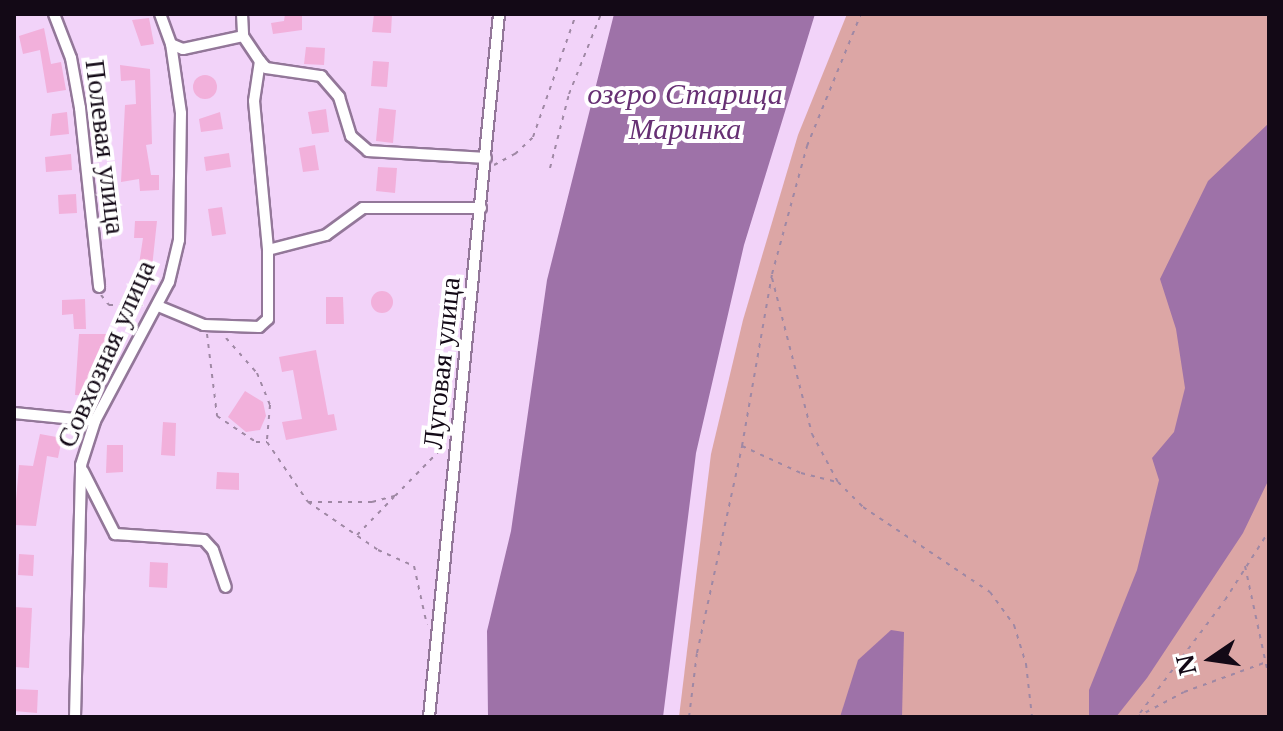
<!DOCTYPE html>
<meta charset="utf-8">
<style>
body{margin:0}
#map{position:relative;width:1283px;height:731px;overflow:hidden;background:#f2d3f9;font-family:"Libre Baskerville",serif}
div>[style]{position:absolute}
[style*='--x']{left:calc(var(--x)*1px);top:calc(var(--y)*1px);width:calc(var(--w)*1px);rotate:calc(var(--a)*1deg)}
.green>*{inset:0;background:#dca6a5}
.water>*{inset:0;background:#9e72a8}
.building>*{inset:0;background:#f2b0db}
.round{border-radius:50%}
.path>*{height:2px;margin-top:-1px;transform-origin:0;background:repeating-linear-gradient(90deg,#9f88a4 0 4px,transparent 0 10px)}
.roads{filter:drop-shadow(2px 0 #937799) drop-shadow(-2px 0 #937799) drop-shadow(0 2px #937799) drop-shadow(0 -2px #937799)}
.minor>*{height:10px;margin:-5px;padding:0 5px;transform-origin:5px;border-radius:5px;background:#fff}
span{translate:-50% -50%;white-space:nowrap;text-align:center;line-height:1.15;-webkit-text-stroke:8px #fff;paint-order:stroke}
.street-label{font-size:28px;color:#130916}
.water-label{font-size:30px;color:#673074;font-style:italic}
.frame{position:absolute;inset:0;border:16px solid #130916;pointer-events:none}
.north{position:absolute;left:1171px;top:619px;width:80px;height:80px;-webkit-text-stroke:6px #fff;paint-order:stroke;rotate:257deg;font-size:22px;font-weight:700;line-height:32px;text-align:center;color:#130916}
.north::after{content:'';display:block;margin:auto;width:28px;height:36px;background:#130916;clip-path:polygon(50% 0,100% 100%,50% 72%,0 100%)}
</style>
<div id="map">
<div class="green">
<i style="clip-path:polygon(847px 14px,1269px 14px,1269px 717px,679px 717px,711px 454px,743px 320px,798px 135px)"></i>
</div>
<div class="water">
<i style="clip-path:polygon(614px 14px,815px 14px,744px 245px,696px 453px,663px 717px,488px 717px,487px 631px,511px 531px,547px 280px)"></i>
<i style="clip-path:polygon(1269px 123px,1269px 479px,1243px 533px,1147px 678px,1116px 717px,1089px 717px,1089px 690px,1137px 570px,1159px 480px,1152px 458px,1174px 432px,1185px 388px,1176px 329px,1160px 279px,1208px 181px)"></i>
<i style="clip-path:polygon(891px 630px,904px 632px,902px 717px,840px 717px,858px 660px)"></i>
</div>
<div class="building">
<i style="clip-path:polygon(285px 14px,302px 14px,302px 30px,273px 34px,271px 23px,284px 21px)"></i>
<i style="clip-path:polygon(374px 14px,392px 14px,391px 33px,372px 32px)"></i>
<i style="clip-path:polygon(149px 18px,154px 44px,141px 46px,132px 20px)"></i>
<i style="clip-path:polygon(44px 28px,51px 64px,61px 62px,66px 90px,47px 93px,40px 50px,23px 54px,19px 36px)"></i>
<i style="clip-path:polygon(306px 47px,325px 48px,324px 65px,304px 64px)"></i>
<i style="clip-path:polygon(373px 61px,389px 62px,387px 87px,371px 86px)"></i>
<i style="clip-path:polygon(120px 65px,150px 69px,152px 144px,146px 145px,151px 175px,159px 175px,159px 190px,140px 191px,139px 179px,121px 182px,125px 105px,136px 104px,135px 80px,121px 81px)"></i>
<i class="round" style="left:193px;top:75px;width:24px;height:24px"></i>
<i style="clip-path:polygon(379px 108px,396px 110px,393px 143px,376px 141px)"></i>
<i style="clip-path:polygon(326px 109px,329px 132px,312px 134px,308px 112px)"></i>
<i style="clip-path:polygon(67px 112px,69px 134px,50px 136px,52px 114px)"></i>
<i style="clip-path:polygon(220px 112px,223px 129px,201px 132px,199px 119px)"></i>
<i style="clip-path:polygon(315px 145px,319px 170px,303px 172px,299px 148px)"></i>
<i style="clip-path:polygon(229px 153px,231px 167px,206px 171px,204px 157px)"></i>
<i style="clip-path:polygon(71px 154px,72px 170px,46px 172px,45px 157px)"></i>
<i style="clip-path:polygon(378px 167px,397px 168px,395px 193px,376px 191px)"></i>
<i style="clip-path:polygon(76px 194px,77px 213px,59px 214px,58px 195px)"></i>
<i style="clip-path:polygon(222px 207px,226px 234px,212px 236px,208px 209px)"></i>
<i style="clip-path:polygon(135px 221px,157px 221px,150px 286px,136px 284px,143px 238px,134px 238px)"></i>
<i class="round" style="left:371px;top:291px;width:22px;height:22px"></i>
<i style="clip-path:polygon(326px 297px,343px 297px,344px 324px,326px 324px)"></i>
<i style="clip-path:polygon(85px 299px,86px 329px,74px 329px,73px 314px,62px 315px,62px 300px)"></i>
<i style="clip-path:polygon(79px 334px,111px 334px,111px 346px,100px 346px,95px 396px,75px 395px)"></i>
<i style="clip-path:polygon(316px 350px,328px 415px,334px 414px,337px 430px,286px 440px,282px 422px,302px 419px,293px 370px,282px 372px,279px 357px)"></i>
<i style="clip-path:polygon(245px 391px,263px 402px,266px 416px,260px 430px,246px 432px,228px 417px)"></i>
<i style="clip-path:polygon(163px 422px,176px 423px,175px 456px,161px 455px)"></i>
<i style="clip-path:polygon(40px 434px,62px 438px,58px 458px,47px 456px,36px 526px,14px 525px,19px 465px,33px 466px)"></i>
<i style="clip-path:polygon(107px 445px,123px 445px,123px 472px,106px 473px)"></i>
<i style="clip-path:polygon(217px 472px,239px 473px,239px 490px,216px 489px)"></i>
<i style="clip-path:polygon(19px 554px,34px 555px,33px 576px,18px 575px)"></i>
<i style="clip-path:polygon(150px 562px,168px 563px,167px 588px,149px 587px)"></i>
<i style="clip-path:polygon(14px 607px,32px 608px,29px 668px,14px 667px)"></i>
<i style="clip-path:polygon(15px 689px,38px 690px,37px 713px,14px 711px)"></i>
</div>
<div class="path">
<i style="--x:494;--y:165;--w:24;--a:-28"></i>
<i style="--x:515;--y:154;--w:25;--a:-43"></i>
<i style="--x:533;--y:137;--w:130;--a:-70.7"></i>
<i style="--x:550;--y:168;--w:76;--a:-75.6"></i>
<i style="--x:569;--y:94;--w:86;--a:-68.2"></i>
<i style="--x:772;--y:278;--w:161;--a:75.6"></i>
<i style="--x:812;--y:434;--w:55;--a:61.6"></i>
<i style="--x:838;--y:482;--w:35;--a:45"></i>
<i style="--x:863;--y:507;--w:153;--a:33.8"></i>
<i style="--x:990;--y:592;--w:41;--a:54"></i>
<i style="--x:1014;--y:625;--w:41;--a:72.9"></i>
<i style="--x:1026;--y:664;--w:53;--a:83.5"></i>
<i style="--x:101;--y:295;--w:13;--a:51"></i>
<i style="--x:109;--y:305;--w:36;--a:0"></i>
<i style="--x:207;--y:334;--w:83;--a:83"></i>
<i style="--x:217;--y:416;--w:47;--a:33.7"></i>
<i style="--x:256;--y:442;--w:11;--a:0"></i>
<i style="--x:267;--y:442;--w:73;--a:55.7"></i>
<i style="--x:308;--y:502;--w:64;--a:0"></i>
<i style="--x:372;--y:502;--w:24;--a:-15"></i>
<i style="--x:395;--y:496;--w:71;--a:-45.6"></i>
<i style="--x:226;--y:338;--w:47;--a:48.5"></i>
<i style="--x:257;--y:373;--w:35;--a:68"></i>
<i style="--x:270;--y:405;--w:37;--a:95"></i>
<i style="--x:742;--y:446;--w:65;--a:24.6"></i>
<i style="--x:801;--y:473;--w:37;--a:14"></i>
<i style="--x:308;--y:502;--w:85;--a:34.4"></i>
<i style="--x:378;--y:550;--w:39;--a:24"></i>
<i style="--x:414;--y:566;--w:60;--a:77.6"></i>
<i style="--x:357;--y:535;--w:53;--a:-45.8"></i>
<i style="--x:1245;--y:566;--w:115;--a:77.9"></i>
<i style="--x:1140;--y:713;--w:141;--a:-53"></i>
<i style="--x:1225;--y:600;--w:82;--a:-57.5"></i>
<i style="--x:689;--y:717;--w:64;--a:-82.9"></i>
<i style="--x:697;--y:653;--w:212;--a:-77.7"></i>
<i style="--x:742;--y:446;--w:175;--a:-80.1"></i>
<i style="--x:772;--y:274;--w:133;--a:-74.7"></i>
<i style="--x:807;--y:146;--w:143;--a:-67.8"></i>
<i style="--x:1137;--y:717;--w:53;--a:-28"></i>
<i style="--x:1184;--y:692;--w:90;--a:-20"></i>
</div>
<div class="roads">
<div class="minor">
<i style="--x:54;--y:14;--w:47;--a:68.9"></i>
<i style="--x:71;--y:58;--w:51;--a:79.8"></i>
<i style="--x:80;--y:108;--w:180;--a:83.9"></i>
<i style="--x:242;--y:14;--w:22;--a:87"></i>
<i style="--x:243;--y:36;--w:30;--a:56"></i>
<i style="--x:260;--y:61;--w:40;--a:98.5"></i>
<i style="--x:254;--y:101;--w:150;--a:84.6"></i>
<i style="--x:171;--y:44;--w:13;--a:23"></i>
<i style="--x:183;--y:49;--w:61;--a:-12.2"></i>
<i style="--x:260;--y:61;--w:9;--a:49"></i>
<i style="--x:266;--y:68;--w:56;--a:8.3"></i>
<i style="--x:321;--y:76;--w:28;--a:49"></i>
<i style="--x:339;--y:97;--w:41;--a:72.9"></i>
<i style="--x:351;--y:136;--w:23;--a:41"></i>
<i style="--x:368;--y:151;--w:118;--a:3.4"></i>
<i style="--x:158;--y:306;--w:50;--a:22.4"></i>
<i style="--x:204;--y:325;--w:55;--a:2.1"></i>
<i style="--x:259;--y:327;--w:12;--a:-42"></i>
<i style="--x:268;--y:319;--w:69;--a:-90"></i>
<i style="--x:268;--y:250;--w:60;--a:-14.5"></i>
<i style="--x:326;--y:235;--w:46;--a:-36.1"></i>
<i style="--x:363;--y:208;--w:118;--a:0"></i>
<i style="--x:14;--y:413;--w:81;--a:5.6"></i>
<i style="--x:83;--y:471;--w:71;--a:63.1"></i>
<i style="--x:115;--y:534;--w:89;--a:3.9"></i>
<i style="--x:204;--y:540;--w:13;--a:48"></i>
<i style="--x:213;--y:550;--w:39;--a:71"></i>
<i style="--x:75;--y:717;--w:252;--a:-88.6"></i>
<i style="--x:81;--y:465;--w:46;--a:-72.3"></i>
<i style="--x:95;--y:421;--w:157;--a:-62"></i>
<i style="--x:169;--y:282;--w:43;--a:-76.6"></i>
<i style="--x:179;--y:240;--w:127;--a:-89.1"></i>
<i style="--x:181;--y:113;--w:70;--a:-98.2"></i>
<i style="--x:171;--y:44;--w:32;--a:-110"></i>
<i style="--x:429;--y:717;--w:706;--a:-84.31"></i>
</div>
</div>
<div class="street-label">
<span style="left:105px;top:147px;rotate:83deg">Полевая улица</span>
<span style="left:106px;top:354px;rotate:-66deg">Совхозная улица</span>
<span style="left:442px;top:363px;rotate:-84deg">Луговая улица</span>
</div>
<div class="water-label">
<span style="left:685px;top:111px">озеро Старица<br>Маринка</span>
</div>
<div class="frame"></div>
<div class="north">N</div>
</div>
